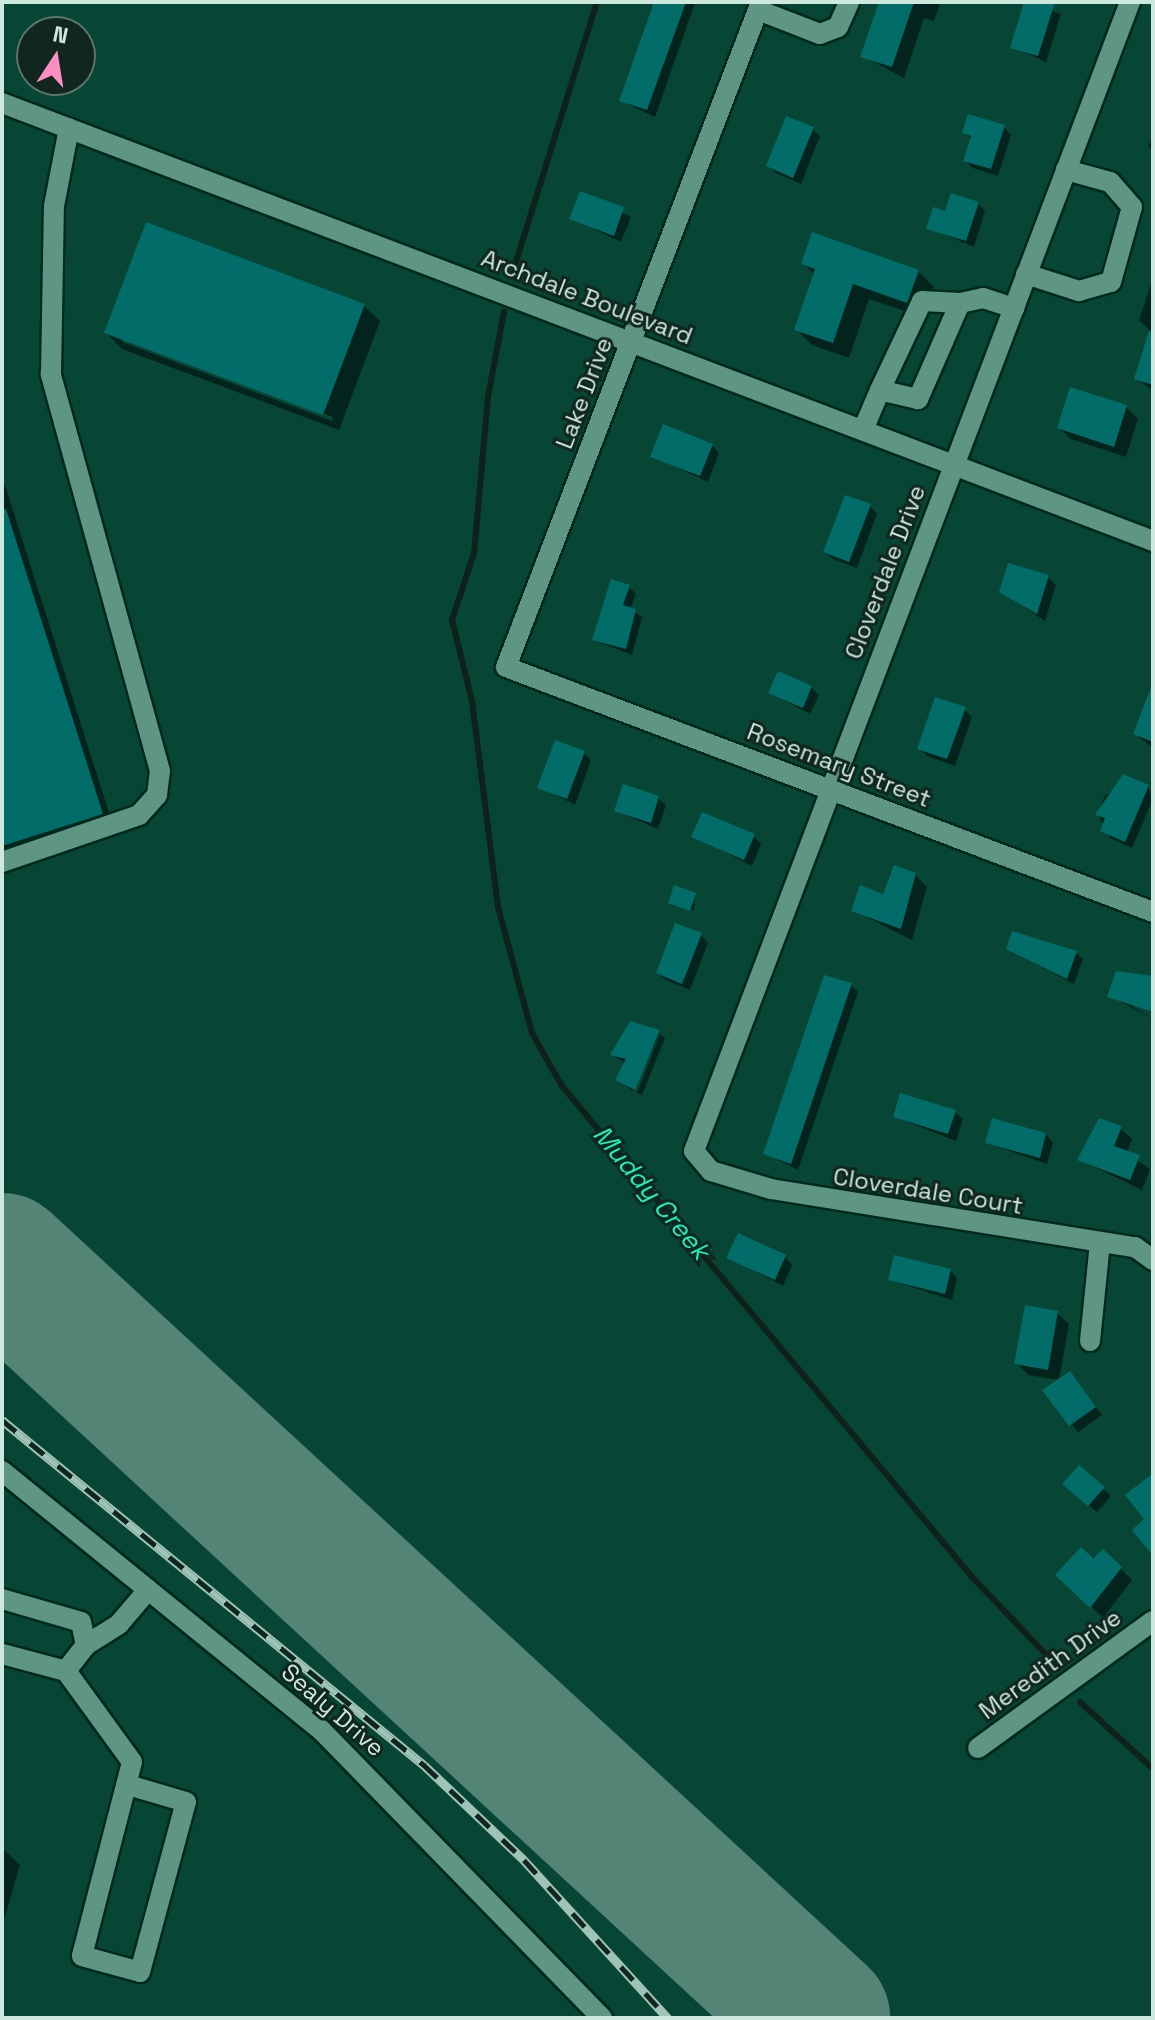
<!DOCTYPE html>
<style>
body{margin:0}
#map{position:relative;width:1155px;height:2020px;overflow:hidden;background:#074535;font-family:"Space Grotesk",sans-serif}
div>[style]{position:absolute}
[style*='--x']{left:calc(var(--x)*1px);top:calc(var(--y)*1px);width:calc(var(--w)*1px);rotate:calc(var(--a)*1deg)}
.shadow>*{inset:0;background:#0007}
.stream>*{height:6px;margin:-3px;padding:0 3px;transform-origin:3px;border-radius:3px;background:#0f211b}
.runway>*{height:142px;margin:-71px;padding:0 71px;transform-origin:71px;border-radius:71px;background:#538476}
.building>*{inset:0;background:#026c68}
.roads{filter:drop-shadow(2px 0 #00291d) drop-shadow(-2px 0 #00291d) drop-shadow(0 2px #00291d) drop-shadow(0 -2px #00291d)}
.minor>*{height:20px;margin:-10px;padding:0 10px;transform-origin:10px;border-radius:10px;background:#5f9683}
.rail>*{height:9px;margin-top:-4.5px;transform-origin:0;background:repeating-linear-gradient(90deg,#10261f 0 18px,#9fc3b7 0 36px);box-sizing:border-box;border-block:2px solid #9fc3b7}
span{translate:-50% -50%;white-space:nowrap;text-align:center;line-height:1.15;-webkit-text-stroke:6px #10261f;paint-order:stroke}
.street-label{font-size:24px;color:#cde9de}
.water-label{font-size:26px;color:#17f2bf;font-style:italic}
.frame{position:absolute;inset:0;border:4px solid #cde9de;pointer-events:none}
.north{position:absolute;left:16px;top:16px;width:80px;height:80px;box-sizing:border-box;background:#10261f;border:2px solid #5c746b;border-radius:50%;rotate:12deg;font-size:22px;font-weight:700;line-height:32px;text-align:center;color:#cde9de}
.north::after{content:'';display:block;margin:auto;width:28px;height:36px;background:#fb8fc4;clip-path:polygon(50% 0,100% 100%,50% 72%,0 100%)}
</style>
<div id="map">
<div class="shadow">
<i style="clip-path:polygon(655px 2px,695px 3px,655px 117px,621px 101px)"></i>
<i style="clip-path:polygon(881px 2px,941px 2px,934px 21px,924px 18px,904px 78px,863px 56px)"></i>
<i style="clip-path:polygon(1026px 2px,1061px 14px,1046px 62px,1012px 47px)"></i>
<i style="clip-path:polygon(1004px 127px,1011px 135px,998px 176px,973px 168px,965px 160px,972px 140px,964px 132px)"></i>
<i style="clip-path:polygon(812px 129px,820px 136px,801px 184px,776px 173px,769px 166px)"></i>
<i style="clip-path:polygon(1153px 136px,1153px 151px,1148px 146px)"></i>
<i style="clip-path:polygon(581px 193px,631px 217px,621px 242px,572px 218px)"></i>
<i style="clip-path:polygon(978px 203px,985px 211px,974px 247px,929px 228px)"></i>
<i style="clip-path:polygon(803px 263px,918px 271px,934px 287px,922px 317px,869px 299px,849px 358px,812px 345px,796px 329px,815px 275px)"></i>
<i style="clip-path:polygon(1153px 278px,1153px 391px,1136px 378px,1151px 332px,1139px 320px)"></i>
<i style="clip-path:polygon(evenodd,364px 306px,380px 321px,339px 430px,122px 349px,106px 333px,364px 306px,122px 338px,333px 417px,332px 421px,122px 342px,122px 338px)"></i>
<i style="clip-path:polygon(1071px 389px,1126px 407px,1138px 419px,1126px 457px,1071px 439px,1059px 428px)"></i>
<i style="clip-path:polygon(712px 445px,719px 453px,708px 482px,653px 456px)"></i>
<i style="clip-path:polygon(2px 476px,113px 825px,2px 861px)"></i>
<i style="clip-path:polygon(870px 506px,877px 514px,857px 568px,833px 559px,825px 552px)"></i>
<i style="clip-path:polygon(1048px 577px,1056px 585px,1045px 621px,1001px 591px)"></i>
<i style="clip-path:polygon(629px 587px,636px 594px,630px 609px,642px 617px,632px 655px,594px 640px)"></i>
<i style="clip-path:polygon(811px 687px,819px 695px,810px 714px,771px 693px)"></i>
<i style="clip-path:polygon(1153px 687px,1153px 748px,1135px 734px)"></i>
<i style="clip-path:polygon(964px 709px,972px 717px,955px 766px,927px 756px,919px 748px)"></i>
<i style="clip-path:polygon(584px 753px,591px 760px,575px 805px,540px 787px)"></i>
<i style="clip-path:polygon(1148px 786px,1153px 799px,1132px 848px,1110px 838px,1098px 814px,1105px 795px)"></i>
<i style="clip-path:polygon(658px 798px,666px 805px,658px 829px,616px 811px)"></i>
<i style="clip-path:polygon(694px 836px,754px 836px,761px 844px,752px 866px)"></i>
<i style="clip-path:polygon(915px 875px,927px 887px,912px 940px,853px 910px)"></i>
<i style="clip-path:polygon(695px 895px,694px 910px,671px 902px)"></i>
<i style="clip-path:polygon(701px 935px,708px 943px,690px 990px,666px 980px,658px 973px)"></i>
<i style="clip-path:polygon(1008px 949px,1076px 953px,1083px 959px,1074px 984px)"></i>
<i style="clip-path:polygon(1153px 982px,1153px 1010px,1121px 999px,1153px 1019px,1110px 996px)"></i>
<i style="clip-path:polygon(851px 985px,858px 992px,798px 1170px,765px 1153px)"></i>
<i style="clip-path:polygon(631px 1024px,660px 1033px,633px 1091px,618px 1080px,626px 1063px,612px 1055px)"></i>
<i style="clip-path:polygon(660px 1034px,665px 1038px,642px 1095px,637px 1093px)"></i>
<i style="clip-path:polygon(955px 1112px,963px 1119px,956px 1141px,895px 1117px)"></i>
<i style="clip-path:polygon(1120px 1128px,1132px 1139px,1127px 1153px,1150px 1169px,1142px 1190px,1080px 1160px)"></i>
<i style="clip-path:polygon(1045px 1134px,1053px 1142px,1047px 1164px,987px 1143px)"></i>
<i style="clip-path:polygon(729px 1257px,785px 1257px,792px 1265px,783px 1286px)"></i>
<i style="clip-path:polygon(950px 1270px,957px 1278px,952px 1300px,890px 1280px)"></i>
<i style="clip-path:polygon(1057px 1313px,1069px 1324px,1059px 1380px,1028px 1375px,1017px 1363px)"></i>
<i style="clip-path:polygon(1077px 1381px,1102px 1415px,1078px 1432px,1045px 1390px)"></i>
<i style="clip-path:polygon(1079px 1467px,1111px 1496px,1097px 1512px,1072px 1491px)"></i>
<i style="clip-path:polygon(1103px 1551px,1132px 1580px,1103px 1618px,1058px 1575px)"></i>
<i style="clip-path:polygon(2px 1848px,20px 1865px,2px 1927px)"></i>
</div>
<div class="stream">
<i style="--x:515;--y:265;--w:275;--a:-72.7"></i>
<i style="--x:504;--y:312;--w:86;--a:100.7"></i>
<i style="--x:488;--y:397;--w:157;--a:95.1"></i>
<i style="--x:474;--y:553;--w:71;--a:108.2"></i>
<i style="--x:452;--y:620;--w:83;--a:76.1"></i>
<i style="--x:472;--y:701;--w:208;--a:82.8"></i>
<i style="--x:498;--y:907;--w:131;--a:74.9"></i>
<i style="--x:532;--y:1033;--w:61;--a:60.5"></i>
<i style="--x:562;--y:1086;--w:640;--a:50.14"></i>
<i style="--x:972;--y:1577;--w:122;--a:46.3"></i>
<i style="--x:1080;--y:1702;--w:99;--a:42.5"></i>
</div>
<div class="runway">
<i style="--x:2;--y:1264;--w:1112;--a:42.7"></i>
</div>
<div class="building">
<i style="clip-path:polygon(654px 2px,686px 2px,647px 110px,619px 101px)"></i>
<i style="clip-path:polygon(879px 2px,914px 2px,892px 67px,860px 57px)"></i>
<i style="clip-path:polygon(1024px 2px,1055px 2px,1038px 56px,1010px 48px)"></i>
<i style="clip-path:polygon(968px 114px,1005px 125px,991px 169px,963px 161px,971px 136px,962px 133px)"></i>
<i style="clip-path:polygon(786px 116px,814px 127px,793px 178px,766px 166px)"></i>
<i style="clip-path:polygon(580px 191px,624px 207px,614px 236px,569px 219px)"></i>
<i style="clip-path:polygon(951px 193px,979px 202px,966px 241px,926px 229px,933px 207px,945px 211px)"></i>
<i style="clip-path:polygon(146px 222px,365px 304px,323px 415px,104px 333px)"></i>
<i style="clip-path:polygon(812px 232px,919px 270px,907px 303px,853px 284px,833px 343px,794px 330px,815px 269px,801px 264px)"></i>
<i style="clip-path:polygon(1149px 331px,1153px 331px,1153px 385px,1134px 379px)"></i>
<i style="clip-path:polygon(1070px 387px,1127px 405px,1114px 447px,1057px 428px)"></i>
<i style="clip-path:polygon(663px 424px,713px 444px,700px 476px,650px 457px)"></i>
<i style="clip-path:polygon(845px 495px,871px 504px,849px 562px,823px 552px)"></i>
<i style="clip-path:polygon(6px 509px,103px 814px,2px 846px,2px 510px)"></i>
<i style="clip-path:polygon(1008px 563px,1049px 575px,1037px 614px,999px 592px)"></i>
<i style="clip-path:polygon(611px 579px,630px 585px,623px 605px,636px 609px,626px 649px,592px 640px)"></i>
<i style="clip-path:polygon(778px 671px,812px 686px,803px 708px,768px 693px)"></i>
<i style="clip-path:polygon(1152px 685px,1153px 685px,1153px 742px,1133px 734px)"></i>
<i style="clip-path:polygon(935px 697px,966px 707px,947px 759px,917px 749px)"></i>
<i style="clip-path:polygon(555px 740px,585px 751px,567px 799px,537px 788px)"></i>
<i style="clip-path:polygon(1123px 774px,1149px 785px,1125px 842px,1100px 831px,1105px 818px,1095px 815px)"></i>
<i style="clip-path:polygon(623px 784px,659px 796px,651px 823px,614px 811px)"></i>
<i style="clip-path:polygon(702px 812px,755px 834px,744px 860px,691px 837px)"></i>
<i style="clip-path:polygon(894px 865px,916px 873px,901px 929px,851px 911px,860px 885px,883px 894px)"></i>
<i style="clip-path:polygon(674px 885px,696px 893px,690px 911px,668px 903px)"></i>
<i style="clip-path:polygon(675px 923px,702px 933px,682px 984px,656px 973px)"></i>
<i style="clip-path:polygon(1012px 931px,1077px 951px,1067px 979px,1006px 949px)"></i>
<i style="clip-path:polygon(1116px 971px,1153px 976px,1153px 1012px,1107px 997px)"></i>
<i style="clip-path:polygon(824px 975px,852px 983px,791px 1164px,763px 1154px)"></i>
<i style="clip-path:polygon(630px 1021px,660px 1030px,635px 1090px,615px 1080px,626px 1059px,610px 1055px)"></i>
<i style="clip-path:polygon(900px 1093px,956px 1110px,948px 1134px,893px 1117px)"></i>
<i style="clip-path:polygon(992px 1118px,1046px 1133px,1040px 1158px,985px 1143px)"></i>
<i style="clip-path:polygon(1099px 1118px,1122px 1126px,1114px 1146px,1140px 1155px,1130px 1180px,1077px 1160px)"></i>
<i style="clip-path:polygon(738px 1233px,786px 1255px,775px 1280px,726px 1258px)"></i>
<i style="clip-path:polygon(894px 1255px,951px 1269px,945px 1294px,888px 1280px)"></i>
<i style="clip-path:polygon(1025px 1305px,1058px 1311px,1048px 1370px,1014px 1364px)"></i>
<i style="clip-path:polygon(1070px 1371px,1096px 1407px,1069px 1426px,1042px 1390px)"></i>
<i style="clip-path:polygon(1079px 1465px,1105px 1487px,1088px 1506px,1062px 1484px)"></i>
<i style="clip-path:polygon(1153px 1473px,1153px 1556px,1132px 1530px,1144px 1519px,1125px 1495px)"></i>
<i style="clip-path:polygon(1081px 1547px,1093px 1558px,1103px 1549px,1122px 1567px,1090px 1608px,1055px 1575px)"></i>
</div>
<div class="roads">
<div class="minor">
<i style="--x:761;--y:2;--w:712;--a:110.98"></i>
<i style="--x:506;--y:667;--w:692;--a:20.74"></i>
<i style="--x:1130;--y:2;--w:1229;--a:110.78"></i>
<i style="--x:694;--y:1151;--w:26;--a:50"></i>
<i style="--x:711;--y:1171;--w:63;--a:16.7"></i>
<i style="--x:771;--y:1189;--w:369;--a:9.1"></i>
<i style="--x:1135;--y:1247;--w:22;--a:36"></i>
<i style="--x:758;--y:10;--w:66;--a:21.2"></i>
<i style="--x:820;--y:34;--w:19;--a:-21"></i>
<i style="--x:838;--y:27;--w:27;--a:-66"></i>
<i style="--x:2;--y:103;--w:1232;--a:20.83"></i>
<i style="--x:1026;--y:274;--w:56;--a:17.8"></i>
<i style="--x:1079;--y:291;--w:33;--a:-16"></i>
<i style="--x:1111;--y:282;--w:78;--a:-74.4"></i>
<i style="--x:1132;--y:207;--w:33;--a:-131"></i>
<i style="--x:1110;--y:182;--w:46;--a:-164.7"></i>
<i style="--x:960;--y:303;--w:24;--a:-12"></i>
<i style="--x:983;--y:298;--w:33;--a:18"></i>
<i style="--x:863;--y:430;--w:43;--a:-67"></i>
<i style="--x:880;--y:390;--w:98;--a:-64.7"></i>
<i style="--x:922;--y:301;--w:38;--a:3"></i>
<i style="--x:960;--y:303;--w:105;--a:113.6"></i>
<i style="--x:918;--y:399;--w:39;--a:-167"></i>
<i style="--x:2;--y:862;--w:145;--a:-18.9"></i>
<i style="--x:139;--y:815;--w:27;--a:-48"></i>
<i style="--x:157;--y:795;--w:24;--a:-83"></i>
<i style="--x:160;--y:771;--w:412;--a:-105.4"></i>
<i style="--x:51;--y:374;--w:168;--a:-89"></i>
<i style="--x:54;--y:206;--w:79;--a:-79.1"></i>
<i style="--x:1090;--y:1341;--w:99;--a:-84.2"></i>
<i style="--x:2;--y:1471;--w:412;--a:39.1"></i>
<i style="--x:322;--y:1731;--w:401;--a:45.7"></i>
<i style="--x:2;--y:1599;--w:82;--a:16.2"></i>
<i style="--x:81;--y:1622;--w:24;--a:78"></i>
<i style="--x:86;--y:1645;--w:33;--a:128"></i>
<i style="--x:66;--y:1671;--w:66;--a:-165.1"></i>
<i style="--x:86;--y:1645;--w:39;--a:-32"></i>
<i style="--x:119;--y:1624;--w:45;--a:-49.5"></i>
<i style="--x:66;--y:1671;--w:112;--a:54"></i>
<i style="--x:132;--y:1762;--w:200;--a:104.5"></i>
<i style="--x:82;--y:1956;--w:60;--a:15.4"></i>
<i style="--x:140;--y:1972;--w:176;--a:-74.9"></i>
<i style="--x:186;--y:1802;--w:60;--a:-163.7"></i>
<i style="--x:978;--y:1748;--w:216;--a:-36"></i>
</div>
</div>
<div class="rail">
<i style="--x:2;--y:1420;--w:545;--a:39.27"></i>
<i style="--x:424;--y:1765;--w:138;--a:43.5"></i>
<i style="--x:524;--y:1860;--w:214;--a:47.7"></i>
</div>
<div class="street-label">
<span style="left:587px;top:297px;rotate:21deg">Archdale Boulevard</span>
<span style="left:584px;top:393px;rotate:-69deg">Lake Drive</span>
<span style="left:885px;top:572px;rotate:-69deg">Cloverdale Drive</span>
<span style="left:839px;top:765px;rotate:21deg">Rosemary Street</span>
<span style="left:928px;top:1191px;rotate:9deg">Cloverdale Court</span>
<span style="left:1050px;top:1664px;rotate:-36deg">Meredith Drive</span>
<span style="left:333px;top:1710px;rotate:41deg">Sealy Drive</span>
</div>
<div class="water-label">
<span style="left:651px;top:1193px;rotate:50deg">Muddy Creek</span>
</div>
<div class="frame"></div>
<div class="north">N</div>
</div>
